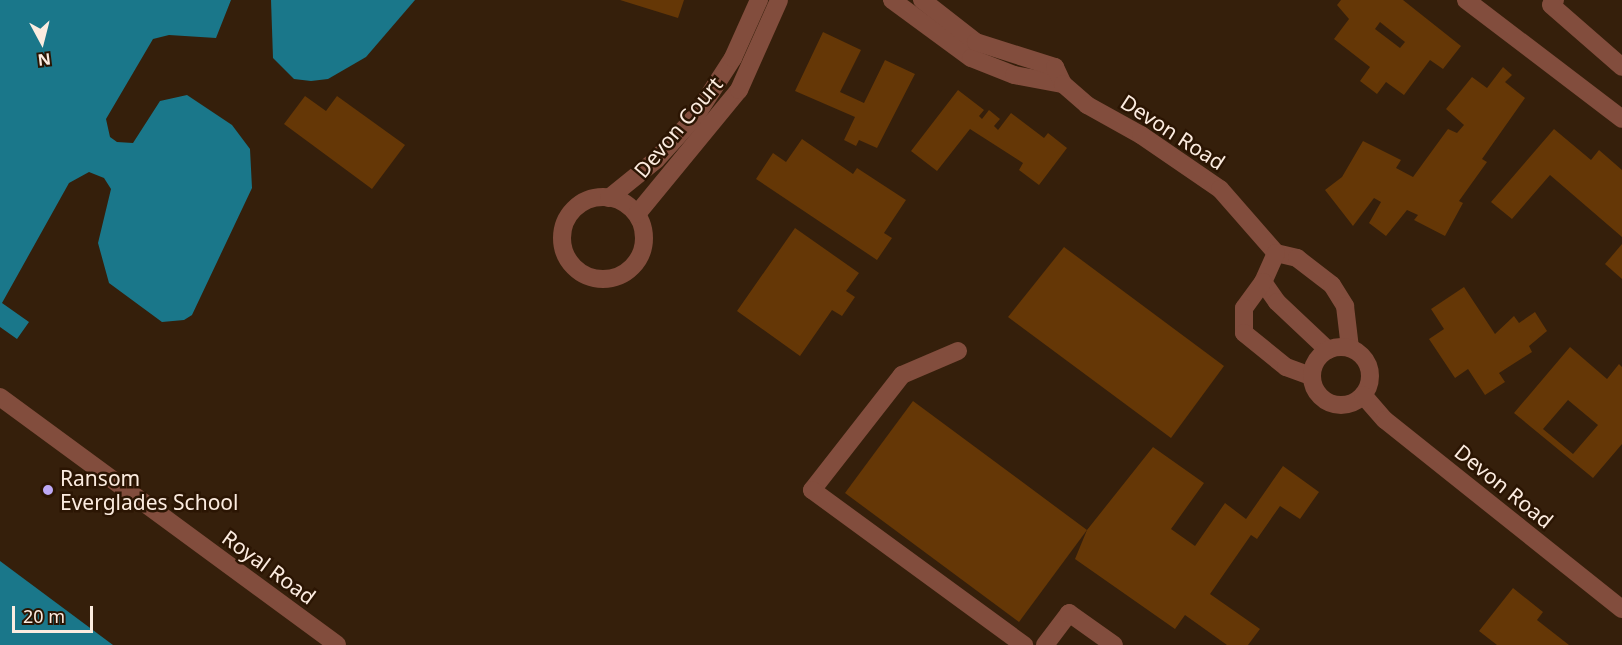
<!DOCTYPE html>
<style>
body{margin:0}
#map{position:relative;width:1622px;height:645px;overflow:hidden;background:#351f0b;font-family:"Noto Sans",sans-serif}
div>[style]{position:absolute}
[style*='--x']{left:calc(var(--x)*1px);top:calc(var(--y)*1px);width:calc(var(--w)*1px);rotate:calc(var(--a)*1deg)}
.water>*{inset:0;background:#1a778a}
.building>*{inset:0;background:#653706}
.minor>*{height:18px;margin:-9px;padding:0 9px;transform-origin:9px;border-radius:9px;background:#824d3d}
.minor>.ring{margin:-9px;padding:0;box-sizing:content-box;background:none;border:18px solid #824d3d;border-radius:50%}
.dots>*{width:16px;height:16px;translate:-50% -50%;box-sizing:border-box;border:3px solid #2b1503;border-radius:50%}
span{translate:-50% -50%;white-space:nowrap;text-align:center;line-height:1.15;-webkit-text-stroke:5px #2b1503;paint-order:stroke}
.street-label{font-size:21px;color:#fcece0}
.poi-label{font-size:21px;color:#fcece0}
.left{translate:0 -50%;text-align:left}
.north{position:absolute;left:12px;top:12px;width:60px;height:60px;-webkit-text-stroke:4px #2b1503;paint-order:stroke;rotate:173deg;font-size:16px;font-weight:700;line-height:24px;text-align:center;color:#fcece0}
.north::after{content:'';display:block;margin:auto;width:21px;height:27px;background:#fcece0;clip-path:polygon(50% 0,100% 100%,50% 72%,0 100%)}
.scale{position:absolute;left:12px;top:606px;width:81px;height:27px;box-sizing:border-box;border:3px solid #fcece0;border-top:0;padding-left:8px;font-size:18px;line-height:21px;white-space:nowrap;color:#fcece0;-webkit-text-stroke:4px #2b1503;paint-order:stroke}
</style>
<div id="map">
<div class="water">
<i style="clip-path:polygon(0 0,231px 0,216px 38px,169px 35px,153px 39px,106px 119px,110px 137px,117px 142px,133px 143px,160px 101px,187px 95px,232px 125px,250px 149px,252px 188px,192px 315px,184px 320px,162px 322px,109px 283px,98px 243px,111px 189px,104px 178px,89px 172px,69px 183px,2px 303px,29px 322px,17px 339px,0 327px)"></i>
<i style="clip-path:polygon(271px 0,415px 0,366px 57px,328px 79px,311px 81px,294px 79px,273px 58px)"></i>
<i style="clip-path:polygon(0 561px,113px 645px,0 645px)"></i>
</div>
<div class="building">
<i style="clip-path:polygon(620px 0,684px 0,678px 18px)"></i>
<i style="clip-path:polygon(evenodd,1341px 0,1403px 0,1461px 46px,1443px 69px,1430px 60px,1404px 95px,1386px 82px,1377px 94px,1360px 81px,1370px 67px,1334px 39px,1349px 19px,1337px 5px,1341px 0,1380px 22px,1405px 42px,1400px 48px,1375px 29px,1380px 22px)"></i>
<i style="clip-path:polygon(823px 32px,861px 50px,840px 92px,864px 103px,885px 60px,915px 74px,877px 148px,859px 140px,856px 146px,844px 140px,855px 117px,795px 91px)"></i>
<i style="clip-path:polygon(1503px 67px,1512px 75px,1505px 82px,1525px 98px,1482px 159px,1487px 162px,1459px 201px,1463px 203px,1445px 236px,1414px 220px,1418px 215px,1407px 210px,1386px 236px,1369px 223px,1381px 202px,1374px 198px,1353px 226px,1325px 190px,1342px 177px,1363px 141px,1401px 160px,1396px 168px,1413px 177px,1448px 129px,1457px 133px,1464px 125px,1446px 109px,1472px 77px,1487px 88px)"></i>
<i style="clip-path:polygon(958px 90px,984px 110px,979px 116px,982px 119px,989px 110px,1000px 119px,994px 126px,998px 130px,1011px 113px,1044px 138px,1048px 133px,1067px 148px,1039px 185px,1019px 170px,1023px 163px,970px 129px,937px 171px,911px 151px)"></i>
<i style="clip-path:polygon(305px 96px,326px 111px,337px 96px,405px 145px,372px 189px,284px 124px)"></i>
<i style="clip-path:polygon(1554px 129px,1591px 160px,1599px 150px,1622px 170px,1622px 237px,1550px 175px,1512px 219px,1491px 202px)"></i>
<i style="clip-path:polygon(802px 139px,853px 174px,857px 168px,906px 200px,884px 233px,892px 238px,877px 260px,756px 179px,773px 153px,786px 162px)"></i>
<i style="clip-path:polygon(795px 228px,859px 273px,846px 291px,855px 297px,842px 316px,832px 310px,800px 356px,737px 311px)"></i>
<i style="clip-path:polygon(1622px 244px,1622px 279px,1605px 264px)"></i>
<i style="clip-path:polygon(1064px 247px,1224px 366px,1171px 438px,1008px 317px)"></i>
<i style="clip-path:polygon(1464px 287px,1495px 334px,1514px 316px,1519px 323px,1535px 312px,1547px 331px,1529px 346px,1532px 352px,1499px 373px,1505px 382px,1485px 395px,1468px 369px,1455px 378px,1429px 339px,1444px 329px,1431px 309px)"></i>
<i style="clip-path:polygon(evenodd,1570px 347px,1607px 379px,1619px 364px,1622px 367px,1622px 444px,1593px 478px,1514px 413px,1570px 347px,1568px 400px,1598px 425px,1573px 454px,1543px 429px,1568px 400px)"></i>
<i style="clip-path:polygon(913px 401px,1087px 530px,1019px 622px,845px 493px)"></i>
<i style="clip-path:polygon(1153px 447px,1204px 483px,1171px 529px,1195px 546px,1225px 503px,1246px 519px,1283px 466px,1319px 492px,1300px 519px,1280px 506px,1257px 539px,1251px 535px,1210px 594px,1260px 629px,1248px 645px,1227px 645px,1185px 615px,1175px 629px,1075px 559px,1087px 530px)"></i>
<i style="clip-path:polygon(1513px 588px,1543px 612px,1537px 620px,1569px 645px,1497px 645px,1479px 631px)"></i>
</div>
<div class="minor">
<i style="--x:892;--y:0;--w:98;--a:36.3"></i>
<i style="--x:971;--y:58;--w:46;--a:21.6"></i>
<i style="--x:1014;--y:75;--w:50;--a:10.4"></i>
<i style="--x:922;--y:0;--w:68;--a:37.9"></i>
<i style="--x:976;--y:42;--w:83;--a:17.6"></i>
<i style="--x:1055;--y:67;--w:19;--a:65"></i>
<i style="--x:1063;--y:84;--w:32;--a:41"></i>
<i style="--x:1087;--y:105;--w:62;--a:29.1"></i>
<i style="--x:1141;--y:135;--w:96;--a:34.4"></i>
<i style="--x:1220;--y:189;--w:85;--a:48.8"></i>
<i style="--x:1276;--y:253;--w:22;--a:13"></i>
<i style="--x:1297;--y:258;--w:44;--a:37.6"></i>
<i style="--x:1332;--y:285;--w:25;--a:58"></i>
<i style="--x:1345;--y:306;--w:42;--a:83.2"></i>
<i style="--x:1466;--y:0;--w:196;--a:37.3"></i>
<i style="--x:1555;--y:0;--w:6;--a:129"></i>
<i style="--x:1551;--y:5;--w:94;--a:41.1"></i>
<i class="ring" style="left:562px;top:197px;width:64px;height:64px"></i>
<i style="--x:609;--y:198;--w:60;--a:-39"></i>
<i style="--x:656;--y:160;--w:58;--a:-47.8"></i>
<i style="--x:695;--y:117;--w:70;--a:-57.2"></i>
<i style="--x:733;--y:58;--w:64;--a:-65.9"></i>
<i style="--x:637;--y:214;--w:161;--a:-50.6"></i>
<i style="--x:739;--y:90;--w:98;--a:-66"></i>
<i style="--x:1276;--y:253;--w:32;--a:114"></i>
<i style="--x:1263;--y:282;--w:24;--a:55"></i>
<i style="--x:1277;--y:302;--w:70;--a:43.3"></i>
<i style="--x:1263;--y:282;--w:32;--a:126"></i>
<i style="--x:1244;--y:308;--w:25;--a:90"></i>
<i style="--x:1244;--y:333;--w:54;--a:39"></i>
<i style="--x:1286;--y:367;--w:27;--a:20"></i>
<i class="ring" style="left:1312px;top:347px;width:40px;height:40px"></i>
<i style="--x:958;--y:351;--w:61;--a:156.8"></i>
<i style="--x:902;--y:375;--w:146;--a:128"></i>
<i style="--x:812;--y:490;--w:263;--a:36.2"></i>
<i style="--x:1363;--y:395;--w:33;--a:49"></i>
<i style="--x:1385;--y:420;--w:303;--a:38.6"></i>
<i style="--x:0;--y:397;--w:418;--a:36.3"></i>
<i style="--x:1045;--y:645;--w:40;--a:-53"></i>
<i style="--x:1069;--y:613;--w:55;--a:35.4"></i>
</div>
<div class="dots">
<i style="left:48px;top:490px;background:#bda9f5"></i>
</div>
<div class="street-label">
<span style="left:678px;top:127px;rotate:-50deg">Devon Court</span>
<span style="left:1173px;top:132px;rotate:33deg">Devon Road</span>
<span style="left:1504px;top:486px;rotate:39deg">Devon Road</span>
<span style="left:269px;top:567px;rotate:36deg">Royal Road</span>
</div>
<div class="poi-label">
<span class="left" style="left:60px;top:490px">Ransom<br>Everglades School</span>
</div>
<div class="north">N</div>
<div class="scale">20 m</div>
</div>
